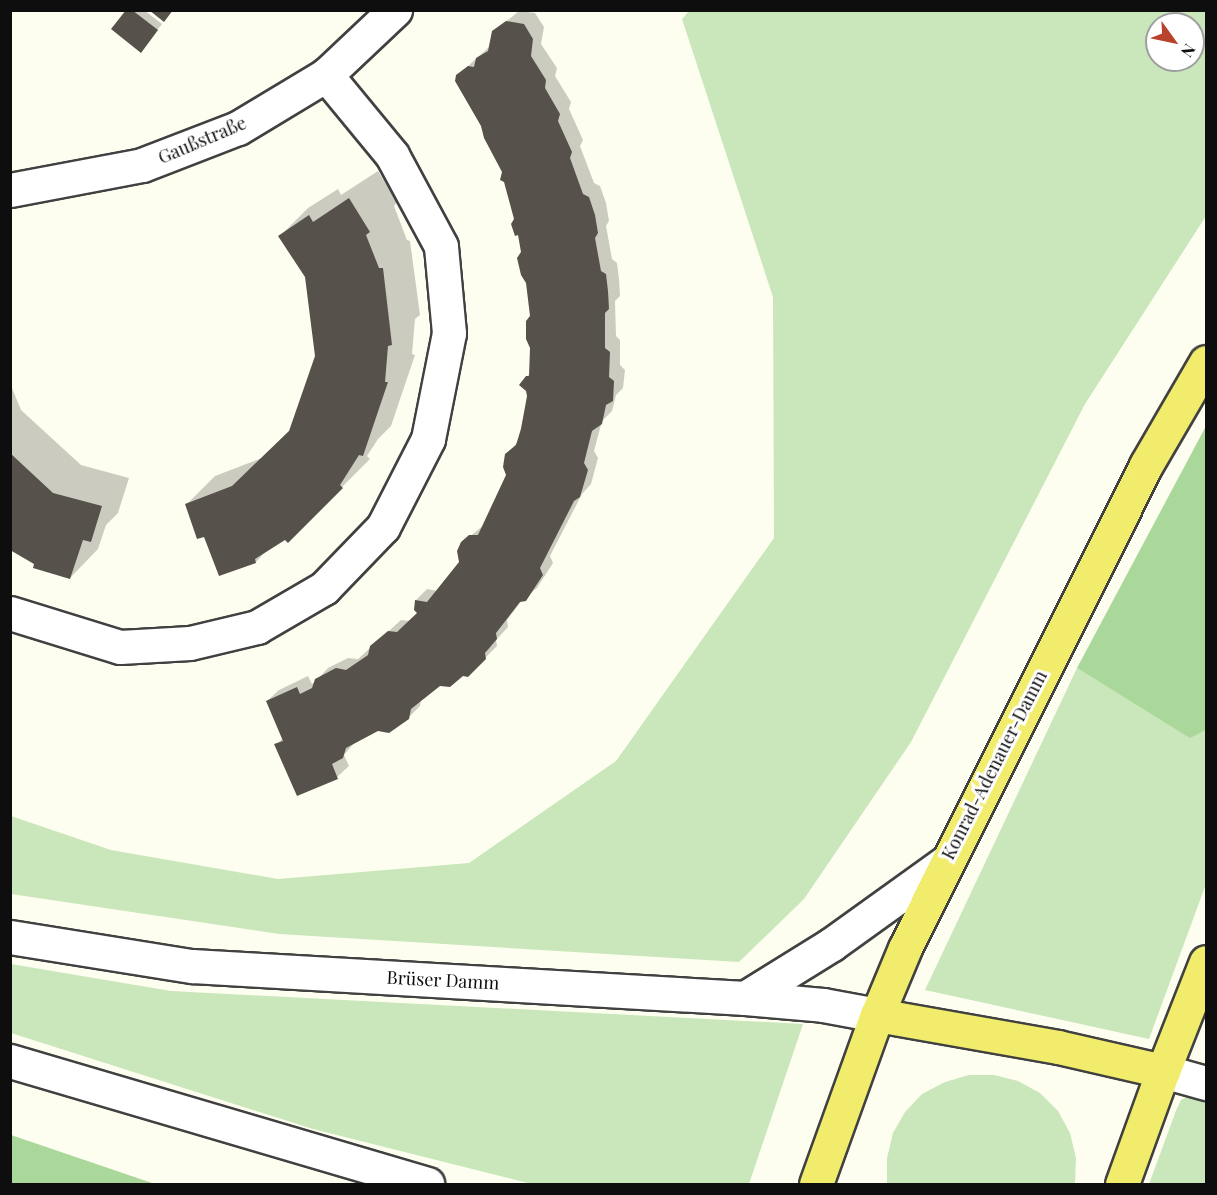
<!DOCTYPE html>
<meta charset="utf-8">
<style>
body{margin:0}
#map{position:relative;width:1217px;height:1195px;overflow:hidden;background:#fefef0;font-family:"Playfair Display",serif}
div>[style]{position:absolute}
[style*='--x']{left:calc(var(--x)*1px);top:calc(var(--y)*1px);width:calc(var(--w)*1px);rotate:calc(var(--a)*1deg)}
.green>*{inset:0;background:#c9e7ba}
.forest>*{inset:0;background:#aad79a}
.shadow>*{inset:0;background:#0003}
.building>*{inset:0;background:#56514b}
.roads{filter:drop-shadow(2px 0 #414141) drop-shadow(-2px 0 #414141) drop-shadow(0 2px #414141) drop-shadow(0 -2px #414141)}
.minor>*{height:33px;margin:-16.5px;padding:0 16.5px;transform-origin:16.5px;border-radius:16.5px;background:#fff}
.major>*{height:33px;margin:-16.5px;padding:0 16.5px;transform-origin:16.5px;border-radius:16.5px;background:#f2ec6c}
span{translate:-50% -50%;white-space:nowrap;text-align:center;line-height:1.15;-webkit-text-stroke:6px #fff;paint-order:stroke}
.street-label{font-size:18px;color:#0e0e0e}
.frame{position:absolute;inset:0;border:12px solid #0e0e0e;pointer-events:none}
.north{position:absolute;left:1145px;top:12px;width:60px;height:60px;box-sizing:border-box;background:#fff;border:2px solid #9f9f9f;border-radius:50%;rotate:123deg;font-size:16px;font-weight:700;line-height:24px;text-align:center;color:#0e0e0e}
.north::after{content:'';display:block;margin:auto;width:21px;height:27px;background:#b8422c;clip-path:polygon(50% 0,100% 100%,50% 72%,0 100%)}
</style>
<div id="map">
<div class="green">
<i style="clip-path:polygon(evenodd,689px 11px,1206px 11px,1206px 216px,1085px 404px,911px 742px,804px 899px,739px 962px,279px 934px,11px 894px,11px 816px,111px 850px,278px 879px,469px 863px,616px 761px,774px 538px,773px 297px,682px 19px,689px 11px,1157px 24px,1193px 24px,1193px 60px,1157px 60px,1157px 24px)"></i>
<i style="clip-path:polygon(1077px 668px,1190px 737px,1206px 730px,1206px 884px,1149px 1039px,925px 990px)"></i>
<i style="clip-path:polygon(11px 964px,171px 991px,803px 1024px,749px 1184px,532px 1184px,313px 1129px,11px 1033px)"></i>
<i style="clip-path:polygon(969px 1075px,994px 1075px,1018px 1081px,1040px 1093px,1058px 1111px,1070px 1133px,1076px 1158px,1075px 1184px,887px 1184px,887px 1158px,893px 1133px,905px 1112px,922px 1094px,945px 1082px)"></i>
<i style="clip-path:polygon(1187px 1097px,1206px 1103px,1206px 1184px,1149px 1184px,1177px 1108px,1181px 1100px)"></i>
</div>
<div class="forest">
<i style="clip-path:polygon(1206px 426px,1206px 730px,1190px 738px,1077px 668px)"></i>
<i style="clip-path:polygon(10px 1135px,11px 1135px,155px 1184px,11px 1184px)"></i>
</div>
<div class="shadow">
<i style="clip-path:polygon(128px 10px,144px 10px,162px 24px,146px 45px)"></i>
<i style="clip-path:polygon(519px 11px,535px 13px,544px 27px,541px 44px,557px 68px,555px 76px,571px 102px,569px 109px,583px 140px,580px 146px,594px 183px,600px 186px,606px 203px,609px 221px,606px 226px,612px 259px,617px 263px,619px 279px,620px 296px,615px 301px,616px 336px,620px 340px,620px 365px,625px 370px,623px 388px,616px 395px,612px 411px,602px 421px,594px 451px,598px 458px,591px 484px,582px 494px,550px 556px,553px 563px,537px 588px,522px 600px,507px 620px,508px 627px,496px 640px,497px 646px,468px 675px,463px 674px,440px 684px,421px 699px,420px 706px,408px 718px,377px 729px,355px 742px,344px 755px,349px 766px,337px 777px,298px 795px,276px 745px,283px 738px,267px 701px,279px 690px,308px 676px,312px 684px,315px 682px,328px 668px,348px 658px,358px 659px,401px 620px,410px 621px,419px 613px,416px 600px,427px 589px,438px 591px,460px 563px,462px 543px,485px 524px,508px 475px,504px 460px,518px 441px,528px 396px,527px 377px,530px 373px,532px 317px,523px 252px,504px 171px,457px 76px,489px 47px,493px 32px)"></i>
<i style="clip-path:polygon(378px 171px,397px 202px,394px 206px,407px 240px,410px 241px,420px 315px,415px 319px,412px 354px,415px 355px,391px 426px,378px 439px,367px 456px,370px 459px,288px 541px,285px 538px,268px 549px,256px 562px,205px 535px,187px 504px,215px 476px,262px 458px,290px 431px,316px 356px,307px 277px,280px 236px,308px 208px,338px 189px,341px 195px)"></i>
<i style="clip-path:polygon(10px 383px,21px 410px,81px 465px,129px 478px,118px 513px,106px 525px,98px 549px,70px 578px,10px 549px)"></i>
</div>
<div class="building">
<i style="clip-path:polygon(126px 10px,132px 10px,158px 30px,141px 53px,111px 29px)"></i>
<i style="clip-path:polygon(149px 10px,173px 10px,164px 22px)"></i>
<i style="clip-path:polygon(506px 21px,524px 24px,533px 39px,531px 56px,546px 80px,545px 88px,560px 114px,558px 121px,572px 152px,570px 158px,583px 194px,589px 197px,595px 215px,598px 233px,595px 238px,601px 271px,606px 274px,608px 291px,609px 309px,605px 313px,605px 348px,610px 352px,609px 377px,614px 381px,613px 401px,606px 405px,602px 424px,592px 431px,584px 463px,588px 470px,580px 497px,574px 501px,540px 568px,543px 575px,526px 601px,520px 602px,496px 633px,497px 639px,485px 653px,486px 659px,468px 677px,463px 676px,450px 687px,440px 686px,411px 709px,409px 719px,389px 733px,378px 731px,346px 748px,343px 758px,332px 764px,338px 779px,297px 796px,274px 744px,283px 741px,266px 701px,297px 687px,300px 694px,312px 688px,315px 679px,336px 668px,346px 670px,368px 655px,370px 646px,388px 631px,397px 632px,417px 613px,414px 610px,415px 600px,427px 602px,459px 562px,457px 551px,461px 542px,469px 535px,478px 535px,506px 475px,503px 467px,505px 454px,516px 445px,521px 429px,527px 396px,526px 391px,519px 385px,526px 376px,529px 376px,530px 348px,526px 339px,526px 321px,530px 316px,526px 283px,521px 275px,517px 258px,521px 252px,518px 235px,515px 236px,511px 224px,514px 219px,504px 182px,500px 180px,502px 172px,484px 138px,481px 126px,455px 81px,456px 75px,468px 66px,474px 67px,476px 58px,488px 51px,492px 31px)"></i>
<i style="clip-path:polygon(349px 198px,370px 232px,366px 235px,379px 268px,383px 268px,392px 345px,388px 346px,385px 382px,388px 382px,363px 456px,359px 455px,340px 485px,343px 488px,288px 543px,285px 540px,255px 559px,256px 563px,219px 576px,204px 537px,197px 539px,185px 504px,232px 486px,289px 431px,315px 356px,305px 277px,278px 236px,309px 215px,313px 222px)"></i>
<i style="clip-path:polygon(10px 453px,53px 493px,102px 506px,91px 542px,83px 540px,70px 579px,33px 568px,34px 564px,10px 550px)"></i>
</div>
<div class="roads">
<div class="minor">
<i style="--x:10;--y:190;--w:134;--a:-10.7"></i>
<i style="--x:142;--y:165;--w:103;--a:-21.1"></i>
<i style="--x:238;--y:128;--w:103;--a:-31.1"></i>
<i style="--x:326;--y:75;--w:95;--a:-43.3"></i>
<i style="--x:10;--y:613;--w:115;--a:17.2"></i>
<i style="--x:120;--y:647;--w:70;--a:-3.3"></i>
<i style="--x:190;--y:643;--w:69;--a:-13.4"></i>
<i style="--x:257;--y:627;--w:78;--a:-30.2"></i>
<i style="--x:324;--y:588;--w:85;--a:-46"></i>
<i style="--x:383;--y:527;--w:99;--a:-62.9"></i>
<i style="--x:428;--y:439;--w:108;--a:-78.8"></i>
<i style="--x:449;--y:333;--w:87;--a:-95.3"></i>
<i style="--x:441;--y:246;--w:103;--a:-118.3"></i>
<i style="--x:392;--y:155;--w:104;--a:-129.5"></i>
<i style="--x:10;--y:937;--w:184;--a:9.1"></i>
<i style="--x:192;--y:966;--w:554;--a:3.31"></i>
<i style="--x:745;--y:998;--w:78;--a:5.1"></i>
<i style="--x:823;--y:1005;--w:55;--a:10.5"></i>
<i style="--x:745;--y:998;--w:102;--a:-31.8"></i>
<i style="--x:832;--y:944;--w:140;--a:-35.7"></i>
<i style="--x:10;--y:1061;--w:435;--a:16.4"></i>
<i style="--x:1163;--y:1071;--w:45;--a:15.6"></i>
</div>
<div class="major">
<i style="--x:877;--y:1015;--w:184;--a:10"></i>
<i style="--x:1058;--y:1047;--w:108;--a:12.9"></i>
<i style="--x:816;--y:1184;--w:180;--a:-70.2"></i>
<i style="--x:877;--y:1015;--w:73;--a:-67.3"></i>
<i style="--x:905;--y:948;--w:540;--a:-63.48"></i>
<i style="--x:1146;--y:465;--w:119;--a:-59.8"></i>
<i style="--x:1122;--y:1184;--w:120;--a:-70.1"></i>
<i style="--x:1163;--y:1071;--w:117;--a:-68.5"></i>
</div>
</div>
<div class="street-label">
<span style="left:202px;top:140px;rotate:-23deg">Gaußstraße</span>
<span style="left:994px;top:765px;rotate:-63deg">Konrad-Adenauer-Damm</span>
<span style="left:443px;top:980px;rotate:3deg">Brüser Damm</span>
</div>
<div class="frame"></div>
<div class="north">N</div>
</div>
